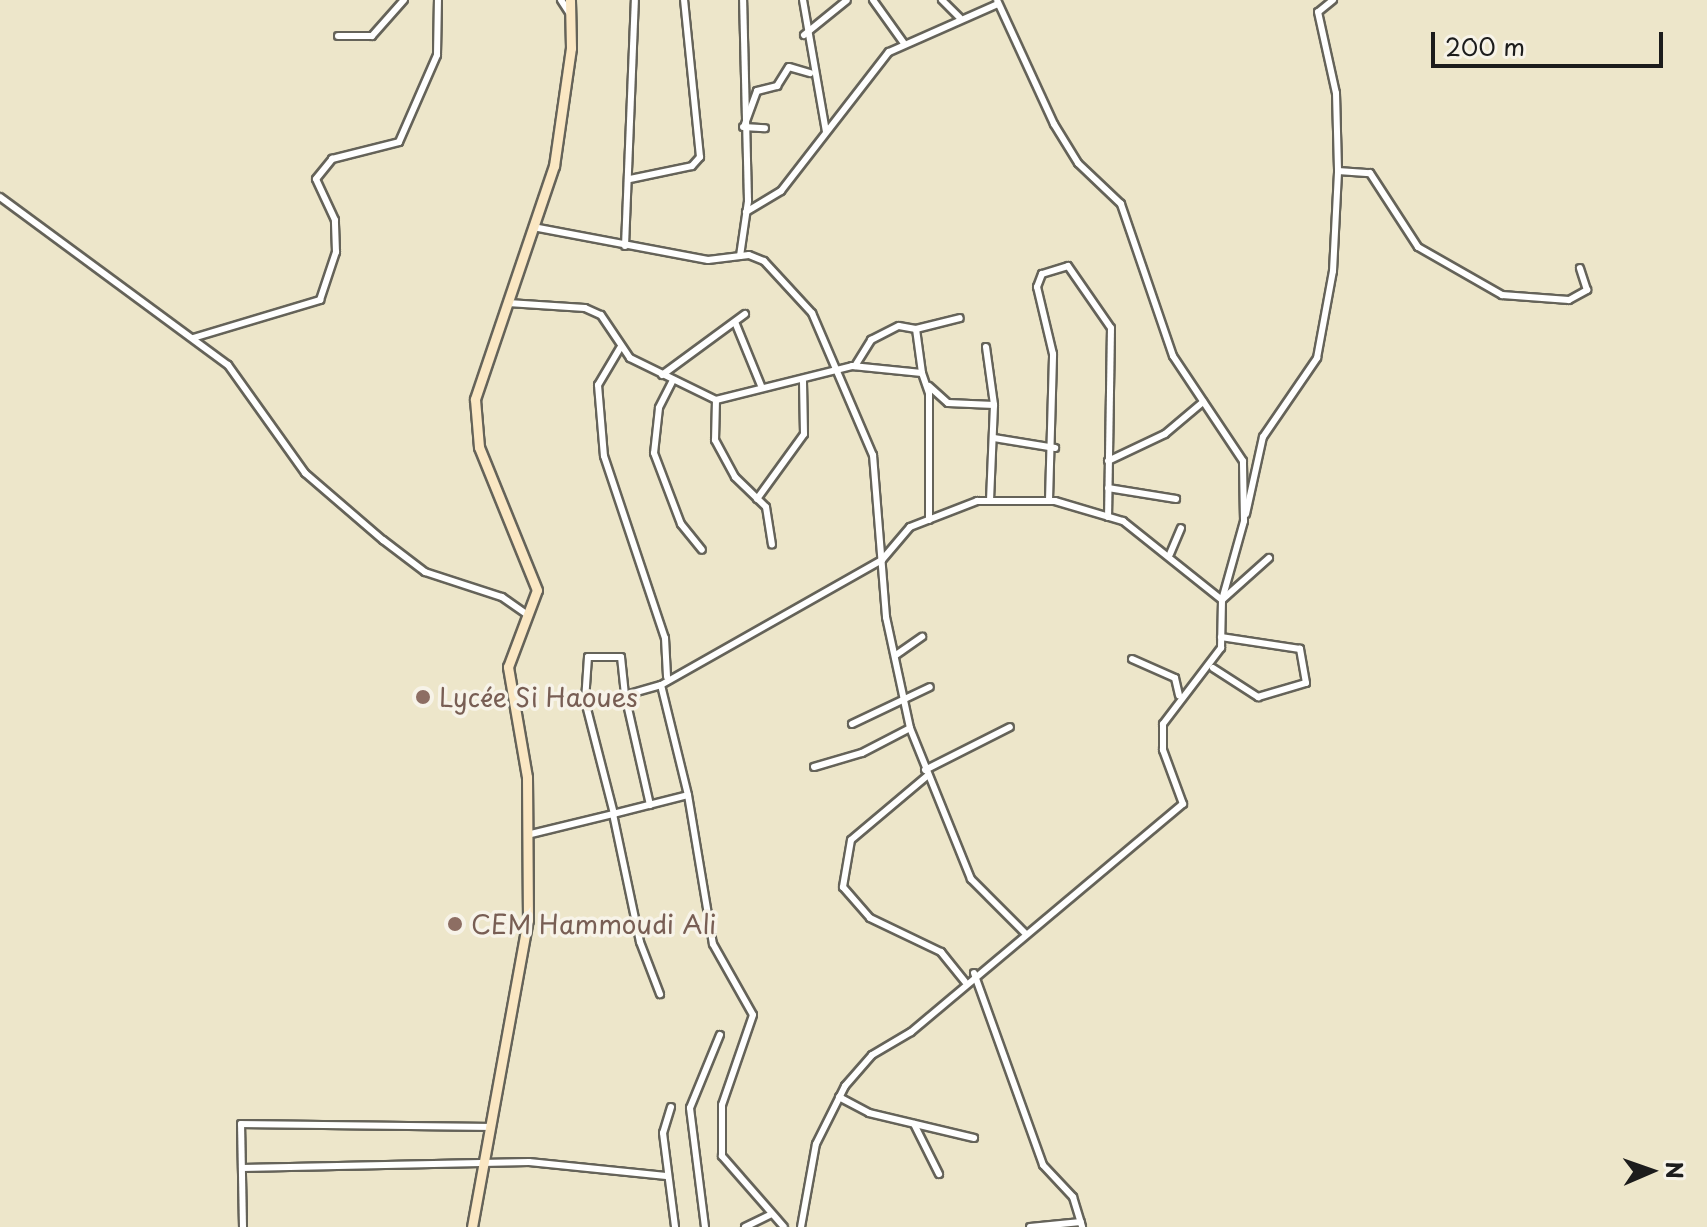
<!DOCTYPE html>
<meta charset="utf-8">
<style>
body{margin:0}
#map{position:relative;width:1707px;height:1227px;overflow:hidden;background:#ede6ca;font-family:"Playpen Sans",sans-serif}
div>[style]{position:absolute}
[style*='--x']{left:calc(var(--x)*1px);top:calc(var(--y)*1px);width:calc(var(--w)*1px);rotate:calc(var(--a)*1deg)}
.roads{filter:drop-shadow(2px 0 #656359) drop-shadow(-2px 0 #656359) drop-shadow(0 2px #656359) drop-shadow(0 -2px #656359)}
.street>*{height:6px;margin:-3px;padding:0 3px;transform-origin:3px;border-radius:3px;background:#fff}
.secondary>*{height:9px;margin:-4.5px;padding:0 4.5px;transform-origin:4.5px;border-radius:4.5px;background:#fae7c3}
.dots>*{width:22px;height:22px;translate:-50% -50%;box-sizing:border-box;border:4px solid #f7f3e8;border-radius:50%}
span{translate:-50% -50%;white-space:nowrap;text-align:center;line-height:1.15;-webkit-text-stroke:7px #f7f3e8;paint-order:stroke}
.education-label{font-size:26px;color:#785e54}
.left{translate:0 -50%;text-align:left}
.north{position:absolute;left:1611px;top:1131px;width:80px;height:80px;-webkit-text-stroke:6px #f7f3e8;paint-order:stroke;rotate:88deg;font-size:22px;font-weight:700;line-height:32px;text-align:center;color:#1c1c1c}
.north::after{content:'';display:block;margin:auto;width:28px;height:36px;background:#1c1c1c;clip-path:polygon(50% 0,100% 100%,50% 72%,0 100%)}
.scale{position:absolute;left:1431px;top:32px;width:232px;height:36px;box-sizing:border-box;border:4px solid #1c1c1c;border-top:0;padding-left:10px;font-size:24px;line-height:28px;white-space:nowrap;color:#1c1c1c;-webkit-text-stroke:6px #f7f3e8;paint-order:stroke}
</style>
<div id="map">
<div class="roads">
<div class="street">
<i style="--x:561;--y:0;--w:17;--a:57"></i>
<i style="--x:803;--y:0;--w:134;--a:80.1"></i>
<i style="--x:873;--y:0;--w:52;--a:54.5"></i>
<i style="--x:942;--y:0;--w:25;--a:45"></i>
<i style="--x:1333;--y:0;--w:19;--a:141"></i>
<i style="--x:1318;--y:12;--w:83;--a:77.5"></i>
<i style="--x:1336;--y:93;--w:78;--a:88.5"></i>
<i style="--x:1338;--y:171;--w:32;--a:4"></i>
<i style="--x:1370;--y:173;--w:88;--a:57"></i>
<i style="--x:1418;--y:247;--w:97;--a:29.7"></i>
<i style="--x:1502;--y:295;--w:67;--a:4.3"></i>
<i style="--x:1569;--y:300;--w:21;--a:-29"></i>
<i style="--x:1587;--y:290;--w:23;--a:-108"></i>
<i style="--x:804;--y:35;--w:55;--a:-39.1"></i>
<i style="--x:338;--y:36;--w:34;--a:0"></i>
<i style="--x:372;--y:36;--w:48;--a:-48.4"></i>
<i style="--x:745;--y:124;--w:35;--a:-70"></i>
<i style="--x:757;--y:91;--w:21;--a:-14"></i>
<i style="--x:777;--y:86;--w:22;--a:-58"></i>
<i style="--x:789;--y:67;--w:22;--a:16"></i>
<i style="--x:743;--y:127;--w:22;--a:3"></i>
<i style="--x:630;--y:179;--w:63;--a:-11.8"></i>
<i style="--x:692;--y:166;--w:12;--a:-48"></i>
<i style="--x:700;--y:157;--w:158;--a:-95.8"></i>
<i style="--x:0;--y:197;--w:283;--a:36.4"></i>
<i style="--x:228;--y:365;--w:133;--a:54.5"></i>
<i style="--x:305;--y:473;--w:103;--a:40.7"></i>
<i style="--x:383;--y:540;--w:53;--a:37.3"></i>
<i style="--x:425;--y:572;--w:81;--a:18"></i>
<i style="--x:502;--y:597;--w:32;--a:35"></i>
<i style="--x:746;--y:212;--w:41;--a:-31"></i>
<i style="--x:781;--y:191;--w:176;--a:-52.2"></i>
<i style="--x:889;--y:52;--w:119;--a:-23.8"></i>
<i style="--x:533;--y:227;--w:178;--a:10.7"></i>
<i style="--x:708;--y:260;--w:41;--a:-7"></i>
<i style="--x:749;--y:255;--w:16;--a:22"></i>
<i style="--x:764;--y:261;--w:71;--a:47.3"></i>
<i style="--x:812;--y:313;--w:155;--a:66.8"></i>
<i style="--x:873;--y:455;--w:163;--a:85.4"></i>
<i style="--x:886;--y:617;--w:114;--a:77.8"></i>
<i style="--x:910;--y:728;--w:163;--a:68"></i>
<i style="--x:971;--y:879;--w:78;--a:45"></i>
<i style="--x:625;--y:246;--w:246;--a:-87.7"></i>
<i style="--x:740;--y:256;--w:56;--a:-81.7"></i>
<i style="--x:748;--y:201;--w:201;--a:-91.4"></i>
<i style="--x:508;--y:303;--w:77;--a:3.7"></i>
<i style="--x:585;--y:308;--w:17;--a:24"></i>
<i style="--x:601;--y:315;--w:52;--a:56"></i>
<i style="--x:630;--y:358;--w:96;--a:26"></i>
<i style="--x:716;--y:400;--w:140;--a:-14"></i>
<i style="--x:852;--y:366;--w:70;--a:5.7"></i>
<i style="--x:922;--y:373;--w:21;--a:71"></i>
<i style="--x:929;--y:393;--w:127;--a:90"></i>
<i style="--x:735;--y:322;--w:71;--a:67.8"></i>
<i style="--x:916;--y:329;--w:45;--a:-14"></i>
<i style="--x:193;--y:338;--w:133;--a:-16.7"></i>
<i style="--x:320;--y:300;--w:51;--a:-71.6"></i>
<i style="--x:336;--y:252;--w:32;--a:-92"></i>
<i style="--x:335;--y:220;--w:45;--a:-114.9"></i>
<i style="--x:316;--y:179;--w:26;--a:-51"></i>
<i style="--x:332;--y:159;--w:69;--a:-14.2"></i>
<i style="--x:399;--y:142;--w:95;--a:-66.4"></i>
<i style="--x:437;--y:55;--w:55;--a:-89"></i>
<i style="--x:986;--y:347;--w:59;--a:82.1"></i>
<i style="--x:620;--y:348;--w:43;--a:120.7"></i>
<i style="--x:598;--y:385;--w:71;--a:85.2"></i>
<i style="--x:604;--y:456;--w:192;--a:71.5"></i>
<i style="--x:665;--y:638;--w:39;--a:87"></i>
<i style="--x:855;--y:366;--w:31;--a:-58"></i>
<i style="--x:871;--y:340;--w:31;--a:-27"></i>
<i style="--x:899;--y:326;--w:17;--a:10"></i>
<i style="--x:916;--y:329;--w:44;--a:82.2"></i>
<i style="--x:662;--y:375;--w:103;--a:-36.3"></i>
<i style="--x:673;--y:380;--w:31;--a:117"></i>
<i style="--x:659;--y:408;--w:45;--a:96.3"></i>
<i style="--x:654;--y:453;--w:76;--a:69.2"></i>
<i style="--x:681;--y:524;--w:33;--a:51"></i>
<i style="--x:929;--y:386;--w:25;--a:42"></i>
<i style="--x:948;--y:403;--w:46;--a:2.5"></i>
<i style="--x:994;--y:405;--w:94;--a:92.4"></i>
<i style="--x:716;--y:400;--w:40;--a:91.4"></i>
<i style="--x:715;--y:440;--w:42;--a:61.6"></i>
<i style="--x:735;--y:477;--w:43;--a:44.1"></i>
<i style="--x:766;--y:507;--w:38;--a:81"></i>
<i style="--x:994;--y:438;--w:62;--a:9.3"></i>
<i style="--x:1108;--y:461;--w:63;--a:-25.3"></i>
<i style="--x:1165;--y:434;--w:50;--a:-40.1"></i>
<i style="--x:1108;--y:488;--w:69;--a:9.2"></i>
<i style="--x:757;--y:499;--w:80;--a:-54.1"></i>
<i style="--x:804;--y:434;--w:53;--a:-91.1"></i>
<i style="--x:1049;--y:500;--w:146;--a:-88.4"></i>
<i style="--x:1053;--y:354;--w:69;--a:-103.4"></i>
<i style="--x:1037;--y:287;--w:14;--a:-69"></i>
<i style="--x:1042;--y:274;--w:27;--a:-17"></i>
<i style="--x:1068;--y:266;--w:75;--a:55.3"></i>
<i style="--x:1111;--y:328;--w:189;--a:90.9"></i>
<i style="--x:1246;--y:514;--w:79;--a:-77.6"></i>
<i style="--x:1263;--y:437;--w:96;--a:-55.6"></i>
<i style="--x:1317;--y:358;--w:88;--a:-79.6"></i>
<i style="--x:1333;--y:271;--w:100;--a:-87.1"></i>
<i style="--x:1170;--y:554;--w:28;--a:-67"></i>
<i style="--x:896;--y:655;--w:32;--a:-35"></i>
<i style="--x:1132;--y:659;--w:47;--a:23.8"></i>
<i style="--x:1175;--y:678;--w:18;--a:77"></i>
<i style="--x:1213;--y:668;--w:54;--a:32.8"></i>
<i style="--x:1258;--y:697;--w:50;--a:-16.3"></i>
<i style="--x:1306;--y:683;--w:35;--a:-100"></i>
<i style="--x:1300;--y:649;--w:80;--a:-171.4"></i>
<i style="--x:661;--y:685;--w:254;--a:-29.5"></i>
<i style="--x:882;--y:560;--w:43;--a:-49.7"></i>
<i style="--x:910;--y:527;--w:72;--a:-21.2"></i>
<i style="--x:977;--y:501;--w:78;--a:0"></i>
<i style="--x:1055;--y:501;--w:71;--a:16.4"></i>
<i style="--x:1123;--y:521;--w:127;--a:38.6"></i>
<i style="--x:1222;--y:600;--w:63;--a:-41.8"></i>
<i style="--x:625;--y:695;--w:113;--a:77.2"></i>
<i style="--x:852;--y:724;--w:86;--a:-25.4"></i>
<i style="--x:814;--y:767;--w:50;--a:-16.3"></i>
<i style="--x:862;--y:753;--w:54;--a:-27.5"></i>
<i style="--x:925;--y:770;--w:95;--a:-26.8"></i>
<i style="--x:927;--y:776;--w:99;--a:139.9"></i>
<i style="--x:851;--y:840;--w:48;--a:99.7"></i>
<i style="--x:843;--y:887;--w:41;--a:48.9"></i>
<i style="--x:870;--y:918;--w:79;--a:25.6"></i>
<i style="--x:941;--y:952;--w:38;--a:51"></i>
<i style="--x:688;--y:795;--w:151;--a:80.5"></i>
<i style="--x:713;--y:944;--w:81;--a:60.6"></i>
<i style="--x:753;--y:1015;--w:95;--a:109"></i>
<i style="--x:722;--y:1105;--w:51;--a:90"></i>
<i style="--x:722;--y:1156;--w:94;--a:48.9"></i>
<i style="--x:613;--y:814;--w:131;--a:78.1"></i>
<i style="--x:640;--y:942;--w:56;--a:69"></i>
<i style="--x:531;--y:834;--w:84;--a:-13.7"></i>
<i style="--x:613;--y:814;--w:77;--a:-14.2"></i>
<i style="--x:688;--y:795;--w:113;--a:-103.8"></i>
<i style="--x:661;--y:685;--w:37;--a:164"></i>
<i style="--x:625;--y:695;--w:38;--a:-96"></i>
<i style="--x:621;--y:657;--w:33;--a:180"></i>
<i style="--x:588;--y:657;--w:44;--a:93.9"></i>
<i style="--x:585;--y:701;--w:117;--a:75.6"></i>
<i style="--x:974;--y:973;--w:204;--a:70.2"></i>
<i style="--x:1043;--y:1165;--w:44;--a:46.8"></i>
<i style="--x:1073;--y:1197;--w:31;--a:73"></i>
<i style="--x:839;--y:1097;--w:34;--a:28"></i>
<i style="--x:869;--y:1113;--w:108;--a:13.4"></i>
<i style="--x:671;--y:1107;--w:27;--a:107"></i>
<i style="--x:663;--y:1133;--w:95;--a:82.7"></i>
<i style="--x:914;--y:1124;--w:56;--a:63.4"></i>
<i style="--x:242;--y:1168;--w:287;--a:-1.2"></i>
<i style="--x:529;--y:1162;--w:138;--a:5.8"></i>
<i style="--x:243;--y:1227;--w:103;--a:-91.1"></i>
<i style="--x:241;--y:1124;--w:250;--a:0.7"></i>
<i style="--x:705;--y:1227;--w:120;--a:-97.2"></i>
<i style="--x:690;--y:1108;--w:79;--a:-67.7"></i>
<i style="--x:745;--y:1227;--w:30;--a:-26"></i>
<i style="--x:801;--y:1227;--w:84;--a:-79.8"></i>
<i style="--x:816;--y:1144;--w:65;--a:-63.4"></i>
<i style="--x:845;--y:1086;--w:41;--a:-48.9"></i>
<i style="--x:872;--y:1055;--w:45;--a:-30.5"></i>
<i style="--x:911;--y:1032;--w:355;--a:-40"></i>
<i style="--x:1183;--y:804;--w:58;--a:-110.3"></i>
<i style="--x:1163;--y:750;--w:26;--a:-90"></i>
<i style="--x:1163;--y:724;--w:96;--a:-52.7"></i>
<i style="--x:1221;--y:648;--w:48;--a:-88.8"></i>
<i style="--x:1222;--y:600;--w:82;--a:-74.4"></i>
<i style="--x:1244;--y:521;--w:60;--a:-91"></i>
<i style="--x:1243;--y:461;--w:126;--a:-123.7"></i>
<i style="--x:1173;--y:356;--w:161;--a:-108.9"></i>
<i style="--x:1121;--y:204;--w:59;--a:-136.4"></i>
<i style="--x:1078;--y:163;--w:46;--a:-121.6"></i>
<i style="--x:1054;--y:124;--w:136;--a:-114.7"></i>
<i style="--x:1030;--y:1227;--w:51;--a:-5.6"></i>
</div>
<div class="secondary">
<i style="--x:472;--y:1227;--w:312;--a:-79.7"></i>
<i style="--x:528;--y:920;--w:143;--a:-90.4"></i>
<i style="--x:527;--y:777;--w:112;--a:-99.8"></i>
<i style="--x:508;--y:667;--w:82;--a:-69.4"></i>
<i style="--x:537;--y:590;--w:154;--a:-112.1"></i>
<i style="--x:479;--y:447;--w:48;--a:-94.8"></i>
<i style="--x:475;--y:399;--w:246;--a:-71.3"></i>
<i style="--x:554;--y:166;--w:119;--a:-81.8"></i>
<i style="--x:571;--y:48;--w:48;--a:-91.2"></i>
</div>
</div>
<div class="dots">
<i style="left:423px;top:697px;background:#8d6e63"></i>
<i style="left:455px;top:924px;background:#8d6e63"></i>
</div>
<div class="education-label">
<span class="left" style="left:439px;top:697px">Lycée Si Haoues</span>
<span class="left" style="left:471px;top:924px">CEM Hammoudi Ali</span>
</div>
<div class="north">N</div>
<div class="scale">200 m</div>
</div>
